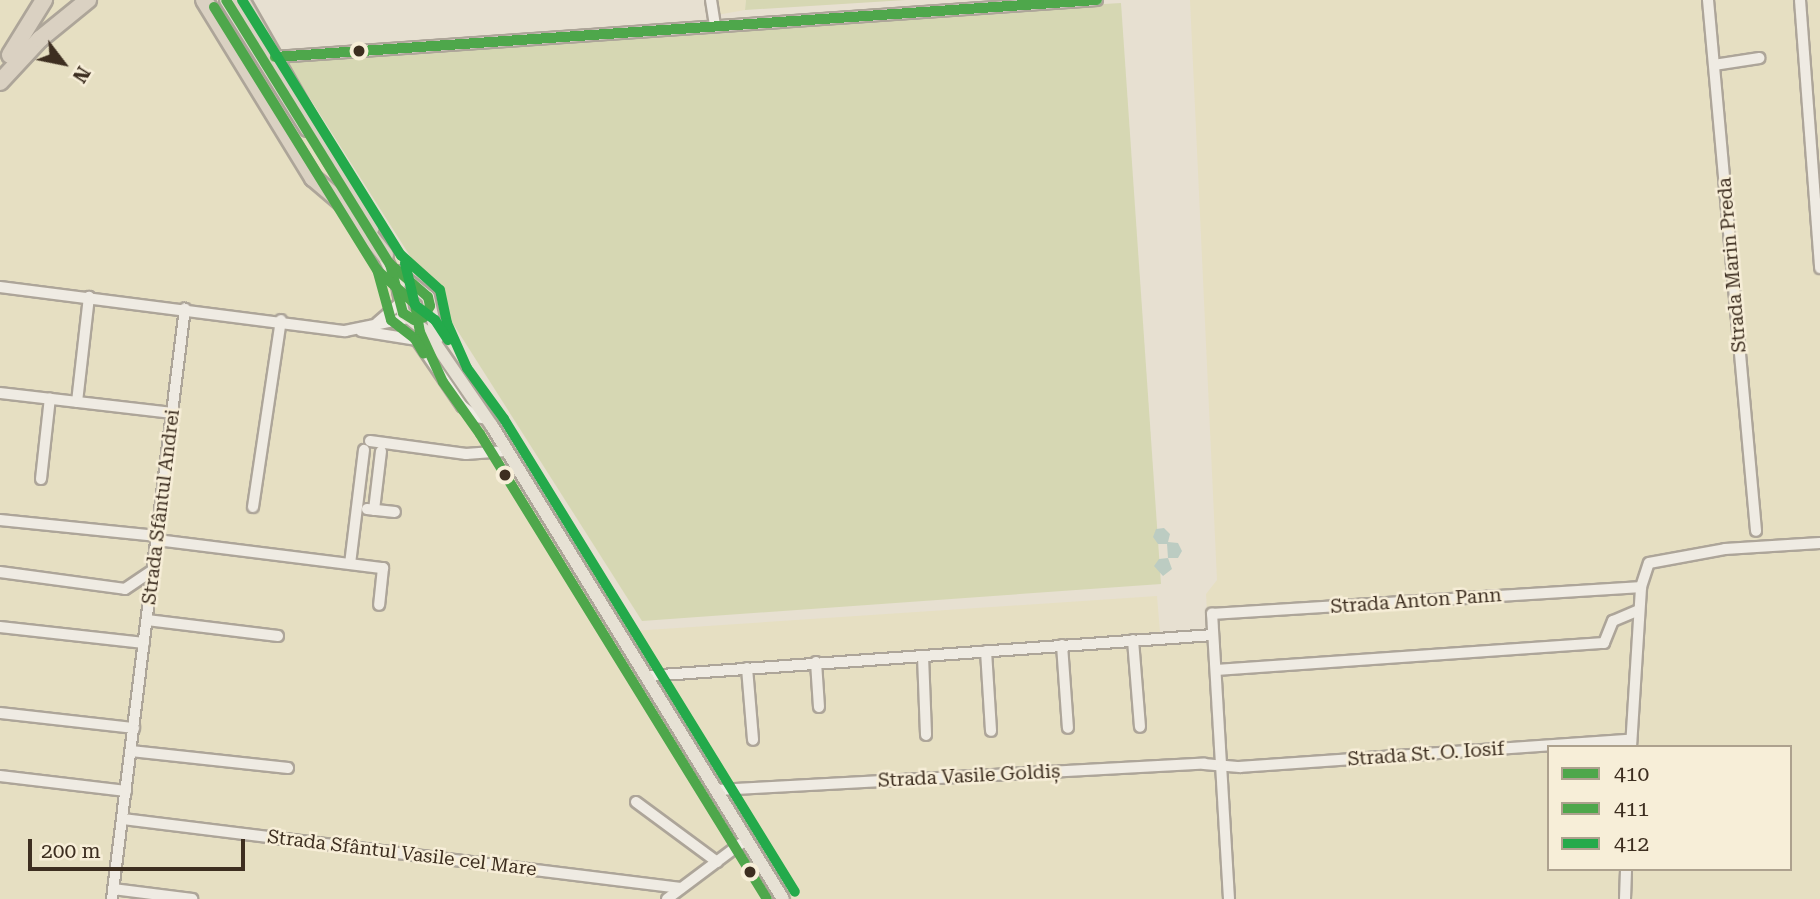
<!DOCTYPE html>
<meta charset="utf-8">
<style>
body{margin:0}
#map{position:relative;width:1820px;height:899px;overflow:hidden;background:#e7e0d1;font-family:"Roboto Serif",serif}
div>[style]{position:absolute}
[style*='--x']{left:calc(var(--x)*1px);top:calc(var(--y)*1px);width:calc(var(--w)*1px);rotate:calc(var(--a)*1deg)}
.farmland>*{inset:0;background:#e6dfc2}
.green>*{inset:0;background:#d6d7b3}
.water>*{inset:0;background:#bcccc2}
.roads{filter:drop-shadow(2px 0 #ada599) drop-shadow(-2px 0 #ada599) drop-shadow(0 2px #ada599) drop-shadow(0 -2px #ada599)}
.minor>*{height:10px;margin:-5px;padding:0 5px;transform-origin:5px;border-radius:5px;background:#efebe3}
.major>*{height:12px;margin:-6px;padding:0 6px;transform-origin:6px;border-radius:6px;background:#e6e1d4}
.highway>*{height:16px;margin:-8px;padding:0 8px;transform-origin:8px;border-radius:8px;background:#dad1c2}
.bus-1>*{height:10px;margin:-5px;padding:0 5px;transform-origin:5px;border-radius:5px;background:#4ea74b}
.bus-2>*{height:10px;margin:-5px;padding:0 5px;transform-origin:5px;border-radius:5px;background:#4ea74b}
.bus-3>*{height:10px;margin:-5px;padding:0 5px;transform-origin:5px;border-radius:5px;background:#24aa4b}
.dots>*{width:19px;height:19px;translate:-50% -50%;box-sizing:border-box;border:4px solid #f7eed8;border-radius:50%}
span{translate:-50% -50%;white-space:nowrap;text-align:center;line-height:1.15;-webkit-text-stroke:5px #f7eed8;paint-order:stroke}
.street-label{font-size:19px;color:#3d2e20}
.legend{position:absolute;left:1547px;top:745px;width:245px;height:126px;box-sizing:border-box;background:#f7eed8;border:2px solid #ada18e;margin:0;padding:9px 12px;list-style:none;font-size:21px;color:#3d2e20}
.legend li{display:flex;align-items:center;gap:14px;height:35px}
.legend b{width:35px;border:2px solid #ada18e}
.north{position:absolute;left:28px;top:28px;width:70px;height:70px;-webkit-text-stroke:5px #f7eed8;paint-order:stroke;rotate:122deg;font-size:19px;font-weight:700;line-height:28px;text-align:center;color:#3d2e20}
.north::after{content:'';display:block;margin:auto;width:24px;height:32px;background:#3d2e20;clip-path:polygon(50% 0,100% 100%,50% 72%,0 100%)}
.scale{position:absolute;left:28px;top:839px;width:217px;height:32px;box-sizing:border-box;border:4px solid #3d2e20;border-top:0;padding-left:9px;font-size:21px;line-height:24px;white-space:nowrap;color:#3d2e20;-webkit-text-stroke:5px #f7eed8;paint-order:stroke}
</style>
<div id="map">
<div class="farmland">
<i style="clip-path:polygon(evenodd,0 0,250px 0,461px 370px,632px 631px,1157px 596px,1160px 632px,1208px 630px,1206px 594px,1217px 580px,1190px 0,1820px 0,1820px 899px,0 899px,0 0,1549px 747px,1790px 747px,1790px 869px,1549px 869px,1549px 747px)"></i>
<i style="clip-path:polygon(709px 0,746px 0,745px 10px,711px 16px)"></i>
</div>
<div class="green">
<i style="clip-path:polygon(746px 0,906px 0,745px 10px)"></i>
<i style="clip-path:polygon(1121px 3px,1161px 584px,642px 621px,281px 53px)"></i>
</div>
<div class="water">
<i style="clip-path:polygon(1164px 528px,1170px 534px,1168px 542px,1178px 543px,1182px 551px,1178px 558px,1168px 558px,1172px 569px,1163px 576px,1154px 566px,1159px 559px,1168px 558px,1167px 544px,1158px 544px,1153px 537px,1156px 529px)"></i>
</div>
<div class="roads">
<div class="minor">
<i style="--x:711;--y:0;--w:25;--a:81"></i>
<i style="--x:1708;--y:0;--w:533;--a:84.83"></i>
<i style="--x:1800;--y:0;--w:269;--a:85.7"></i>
<i style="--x:275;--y:57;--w:824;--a:-3.97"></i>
<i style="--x:1714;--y:65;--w:46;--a:-8.8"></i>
<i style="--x:0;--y:287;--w:348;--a:7.3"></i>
<i style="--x:345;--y:331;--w:64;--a:-11.7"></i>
<i style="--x:377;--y:323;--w:32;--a:-41"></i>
<i style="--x:361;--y:331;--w:57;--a:9.1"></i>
<i style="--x:417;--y:340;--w:80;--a:55.7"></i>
<i style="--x:462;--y:406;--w:18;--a:38"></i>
<i style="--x:476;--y:417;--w:11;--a:10"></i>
<i style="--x:0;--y:393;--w:173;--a:6.6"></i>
<i style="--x:77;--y:402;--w:106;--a:-83.5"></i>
<i style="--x:370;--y:441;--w:97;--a:7.7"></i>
<i style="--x:466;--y:454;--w:40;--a:-4.3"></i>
<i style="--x:41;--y:479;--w:81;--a:-83.7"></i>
<i style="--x:253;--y:507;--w:189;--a:-81.5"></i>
<i style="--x:367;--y:509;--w:28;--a:6"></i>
<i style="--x:374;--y:510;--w:59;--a:-83.2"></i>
<i style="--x:0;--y:520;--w:158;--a:5.8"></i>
<i style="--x:157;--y:540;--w:228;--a:7.1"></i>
<i style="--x:383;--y:568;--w:37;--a:96"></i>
<i style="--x:350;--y:564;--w:115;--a:-83"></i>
<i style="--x:0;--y:572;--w:126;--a:7.7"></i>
<i style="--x:125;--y:589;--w:34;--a:-34"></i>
<i style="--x:147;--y:620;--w:132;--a:7"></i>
<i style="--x:0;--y:627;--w:145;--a:6.3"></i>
<i style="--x:1133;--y:640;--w:87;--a:85.4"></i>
<i style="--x:1062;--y:645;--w:83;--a:85.9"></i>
<i style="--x:986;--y:651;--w:80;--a:86.4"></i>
<i style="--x:923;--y:656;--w:79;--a:87.8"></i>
<i style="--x:816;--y:662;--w:45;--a:86.2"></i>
<i style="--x:747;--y:668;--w:72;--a:85.2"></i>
<i style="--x:1216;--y:670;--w:389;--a:-4"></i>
<i style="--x:1604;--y:643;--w:24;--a:-68"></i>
<i style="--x:1613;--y:621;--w:28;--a:-23"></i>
<i style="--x:648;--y:676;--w:566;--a:-4.15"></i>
<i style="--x:0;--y:713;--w:135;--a:6.4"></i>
<i style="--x:1631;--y:747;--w:160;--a:-86.4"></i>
<i style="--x:1641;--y:587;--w:25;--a:-72"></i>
<i style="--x:1649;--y:563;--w:77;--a:-10.4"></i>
<i style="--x:1725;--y:549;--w:95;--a:-3.6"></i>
<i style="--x:131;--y:751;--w:158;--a:6.2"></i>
<i style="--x:0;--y:776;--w:127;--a:6.8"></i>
<i style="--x:717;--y:790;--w:488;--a:-3.1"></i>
<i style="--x:1204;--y:764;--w:36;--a:5"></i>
<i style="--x:1240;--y:767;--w:392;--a:-4"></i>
<i style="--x:636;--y:802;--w:101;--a:36.5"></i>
<i style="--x:123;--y:819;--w:562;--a:7.05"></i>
<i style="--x:113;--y:889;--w:80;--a:7.2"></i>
<i style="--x:112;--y:899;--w:595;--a:-82.96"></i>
<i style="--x:667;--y:899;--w:100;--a:-36.9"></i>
<i style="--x:1229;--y:899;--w:286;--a:-93.4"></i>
<i style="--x:1212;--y:614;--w:430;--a:-3.6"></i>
<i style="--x:1625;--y:899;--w:30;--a:-88"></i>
</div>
<div class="major">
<i style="--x:226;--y:0;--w:153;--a:58.1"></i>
<i style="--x:381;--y:250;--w:39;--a:64"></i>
<i style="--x:398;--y:285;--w:28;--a:80"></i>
<i style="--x:403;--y:313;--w:32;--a:39"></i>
<i style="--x:428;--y:333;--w:113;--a:55.5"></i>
<i style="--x:492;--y:426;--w:555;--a:58.4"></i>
<i style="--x:397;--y:272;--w:40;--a:39"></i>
<i style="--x:428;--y:297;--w:42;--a:77.6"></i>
</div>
<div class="highway">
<i style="--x:204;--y:0;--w:209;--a:58.5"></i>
<i style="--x:313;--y:178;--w:42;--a:40.2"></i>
<i style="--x:345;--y:205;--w:64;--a:51.3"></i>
<i style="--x:241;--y:0;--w:262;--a:60.3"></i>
<i style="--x:10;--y:55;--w:65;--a:-58.3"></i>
<i style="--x:0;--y:82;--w:59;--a:-47.1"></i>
<i style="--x:40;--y:39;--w:62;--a:-39.1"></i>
</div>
</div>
<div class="bus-1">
<i style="--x:226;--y:0;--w:311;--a:58.2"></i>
<i style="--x:275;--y:57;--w:824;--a:-3.97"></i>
<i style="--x:390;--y:264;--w:50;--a:41"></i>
<i style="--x:428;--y:297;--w:9;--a:77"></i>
<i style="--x:430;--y:306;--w:13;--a:119"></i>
<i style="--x:424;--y:317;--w:10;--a:163"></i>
<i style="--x:414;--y:320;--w:13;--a:-148"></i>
<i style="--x:403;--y:313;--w:51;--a:-104.9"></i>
</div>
<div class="bus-2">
<i style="--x:214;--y:7;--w:311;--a:58.2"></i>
<i style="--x:378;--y:271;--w:50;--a:41.7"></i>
<i style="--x:415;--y:304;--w:28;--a:80"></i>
<i style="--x:420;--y:332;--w:55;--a:65.3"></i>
<i style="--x:443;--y:382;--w:64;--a:54.6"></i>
<i style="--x:480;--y:434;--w:546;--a:58.32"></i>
<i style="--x:377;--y:269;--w:53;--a:74.6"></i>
<i style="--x:391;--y:320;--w:31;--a:38"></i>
<i style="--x:415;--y:339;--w:17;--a:59"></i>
</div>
<div class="bus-3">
<i style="--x:242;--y:0;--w:301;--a:58.1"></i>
<i style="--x:401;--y:255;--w:52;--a:41.9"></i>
<i style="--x:440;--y:290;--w:34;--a:78"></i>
<i style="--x:447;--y:323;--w:49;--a:66"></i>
<i style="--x:467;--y:368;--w:63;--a:54"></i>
<i style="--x:504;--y:419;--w:555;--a:58.4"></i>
<i style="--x:405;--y:263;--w:43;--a:76.6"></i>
<i style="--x:415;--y:305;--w:25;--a:37"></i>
<i style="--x:435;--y:320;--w:24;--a:57"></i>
</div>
<div class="dots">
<i style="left:359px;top:51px;background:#3d2e20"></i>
<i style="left:505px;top:475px;background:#3d2e20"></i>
<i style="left:750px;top:872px;background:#3d2e20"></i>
</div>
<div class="street-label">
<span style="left:1732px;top:265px;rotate:-95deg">Strada Marin Preda</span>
<span style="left:161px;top:507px;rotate:-83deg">Strada Sfântul Andrei</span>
<span style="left:1416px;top:601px;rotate:-4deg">Strada Anton Pann</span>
<span style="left:1426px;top:754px;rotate:-4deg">Strada St. O. Iosif</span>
<span style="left:969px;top:776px;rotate:-3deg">Strada Vasile Goldiș</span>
<span style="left:402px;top:853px;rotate:7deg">Strada Sfântul Vasile cel Mare</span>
</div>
<ul class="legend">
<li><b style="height:9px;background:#4ea74b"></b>410</li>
<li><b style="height:9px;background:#4ea74b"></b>411</li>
<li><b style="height:9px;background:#24aa4b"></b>412</li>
</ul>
<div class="north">N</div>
<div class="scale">200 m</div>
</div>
